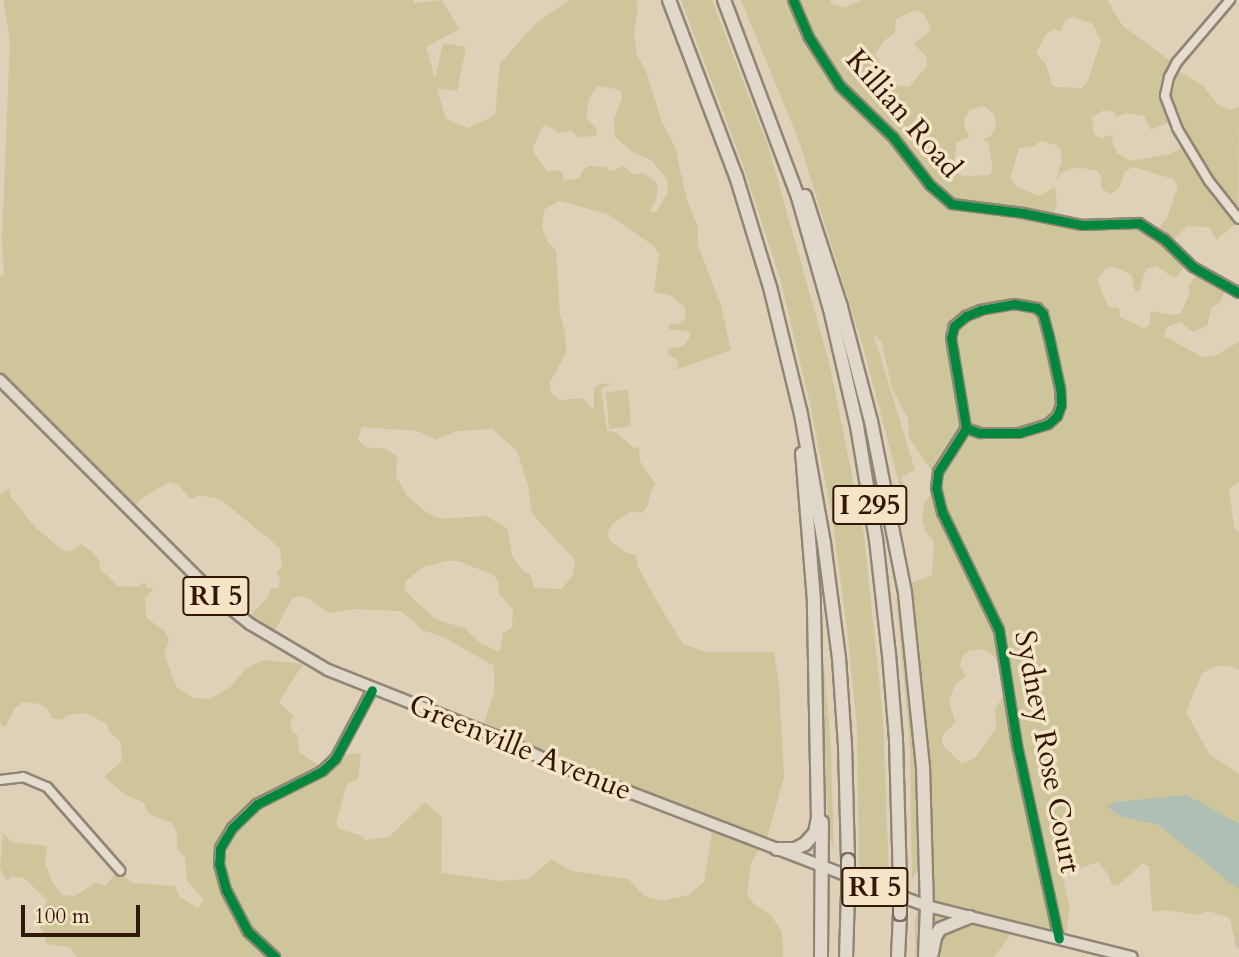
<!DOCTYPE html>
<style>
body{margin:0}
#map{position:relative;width:1239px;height:957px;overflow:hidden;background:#dfd1b7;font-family:Cardo,serif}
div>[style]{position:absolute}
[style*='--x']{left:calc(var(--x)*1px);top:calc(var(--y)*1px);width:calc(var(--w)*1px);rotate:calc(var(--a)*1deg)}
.green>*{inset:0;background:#cec59a}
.water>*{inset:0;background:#b0bfb3}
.roads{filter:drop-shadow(2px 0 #918676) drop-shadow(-2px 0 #918676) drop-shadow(0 2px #918676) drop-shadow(0 -2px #918676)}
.minor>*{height:8px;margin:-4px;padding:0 4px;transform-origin:4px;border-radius:4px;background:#e5ded0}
.major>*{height:10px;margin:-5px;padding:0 5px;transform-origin:5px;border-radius:5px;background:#e0d8ca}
.highway>*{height:12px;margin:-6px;padding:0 6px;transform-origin:6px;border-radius:6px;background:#e0d8ca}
.bridges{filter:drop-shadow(2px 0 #796d5e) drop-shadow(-2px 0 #796d5e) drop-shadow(0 2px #796d5e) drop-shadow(0 -2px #796d5e)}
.highway-bridge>*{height:12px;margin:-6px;padding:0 6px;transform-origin:6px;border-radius:6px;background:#e0d8ca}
.cycleway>*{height:9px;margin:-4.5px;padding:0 4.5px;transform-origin:4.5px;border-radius:4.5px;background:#00873e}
span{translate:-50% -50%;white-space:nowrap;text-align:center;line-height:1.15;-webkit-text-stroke:7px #f5e4c6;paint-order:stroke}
.shield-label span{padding:2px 5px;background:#f5e4c6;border:2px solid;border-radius:5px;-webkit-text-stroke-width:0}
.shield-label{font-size:28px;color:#331607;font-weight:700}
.street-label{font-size:30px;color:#331607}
.scale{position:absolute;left:21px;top:905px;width:119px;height:32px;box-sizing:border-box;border:4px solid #331607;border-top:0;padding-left:9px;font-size:21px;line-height:24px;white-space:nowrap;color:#331607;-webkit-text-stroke:5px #f5e4c6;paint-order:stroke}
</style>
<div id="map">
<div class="green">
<i style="clip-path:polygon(evenodd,3px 0,413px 0,414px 3px,442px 0,459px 29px,426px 47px,435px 79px,443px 43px,466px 47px,457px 91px,437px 88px,446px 119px,468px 128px,495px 115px,500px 64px,534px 25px,569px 0,636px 0,638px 9px,634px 34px,637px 55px,646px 71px,662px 122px,675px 147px,687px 200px,698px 227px,698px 245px,721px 306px,731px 350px,675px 370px,679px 362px,668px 354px,667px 349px,683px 346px,689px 339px,690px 332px,669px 329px,669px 325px,680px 323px,686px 317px,685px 307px,672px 296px,654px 292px,659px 255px,655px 247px,608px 214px,559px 201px,544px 210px,542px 227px,547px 241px,556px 251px,560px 314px,565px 332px,566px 353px,550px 382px,551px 393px,560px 400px,583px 398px,594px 410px,594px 388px,599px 384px,613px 383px,601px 389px,607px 430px,617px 433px,634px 448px,639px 447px,640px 461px,656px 485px,651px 491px,647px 508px,641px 513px,632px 511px,625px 515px,612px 524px,608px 533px,610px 541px,625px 552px,636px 555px,637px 565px,652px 593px,683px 644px,705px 652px,774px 652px,779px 684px,784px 777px,764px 849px,759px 849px,751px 863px,747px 895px,755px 905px,769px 913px,782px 932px,783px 957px,77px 957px,70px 947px,47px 944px,39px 924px,47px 900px,24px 878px,12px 876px,7px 881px,0 868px,3px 833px,11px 842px,47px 846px,45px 863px,52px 881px,62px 895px,75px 896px,95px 883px,105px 886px,118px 871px,132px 883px,175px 886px,179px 896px,198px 908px,204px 900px,187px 881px,185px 858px,177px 850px,177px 834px,172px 823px,149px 814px,143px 802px,126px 795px,104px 777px,122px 761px,121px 743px,109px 731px,106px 723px,85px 713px,67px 715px,62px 720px,51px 718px,49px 710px,40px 704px,23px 702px,15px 708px,5px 727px,0 724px,0 495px,10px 489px,10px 496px,35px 527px,62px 550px,70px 552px,81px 544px,92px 552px,99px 560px,100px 569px,118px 586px,136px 587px,145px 582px,147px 588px,154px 588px,145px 598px,146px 617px,165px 632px,169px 640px,164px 654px,177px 688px,194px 698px,210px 699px,230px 687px,246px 669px,263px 660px,303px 664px,279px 702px,293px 716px,290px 723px,292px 732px,298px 735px,299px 752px,318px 765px,344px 755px,361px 753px,358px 779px,347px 784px,336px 823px,339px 829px,363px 836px,365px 840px,389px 837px,425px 802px,442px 818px,441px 873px,501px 881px,529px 879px,551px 859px,571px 871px,628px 879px,644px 896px,661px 901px,689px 895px,704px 882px,712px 831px,480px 736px,494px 692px,494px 666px,445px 638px,423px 630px,401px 611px,355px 609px,329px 613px,310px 599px,299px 596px,291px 600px,272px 636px,247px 619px,268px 597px,271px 588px,278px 588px,280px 580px,277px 572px,282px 567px,280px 548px,220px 499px,199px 495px,191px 499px,177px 484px,169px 482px,145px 496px,131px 509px,0 379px,0 276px,4px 275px,2px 238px,10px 41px,3px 0,600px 86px,620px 90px,622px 98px,614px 119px,615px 137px,632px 152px,651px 160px,668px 180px,667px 194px,656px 212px,651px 212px,651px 209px,657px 197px,658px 187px,655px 181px,643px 173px,634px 175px,624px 166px,613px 171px,605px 167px,589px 166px,583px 170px,580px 178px,564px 181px,562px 173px,557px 170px,547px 172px,532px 150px,542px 127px,547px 125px,559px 133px,572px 131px,577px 137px,597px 136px,596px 128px,586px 118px,589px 99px,596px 87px,600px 86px,3px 0,362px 427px,418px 431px,436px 440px,457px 431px,492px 429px,517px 451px,528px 485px,532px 514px,575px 560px,573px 575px,561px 589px,534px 588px,530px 574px,524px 572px,512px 556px,508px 529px,486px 516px,441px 519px,427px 513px,407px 496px,396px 476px,397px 457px,387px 449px,365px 447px,358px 439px,362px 427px,3px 0,446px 561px,458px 561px,494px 575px,499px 583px,499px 594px,513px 609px,512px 627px,503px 633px,500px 652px,480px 643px,464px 628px,435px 619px,404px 590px,406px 581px,423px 567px,446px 561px)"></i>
<i style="clip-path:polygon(681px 0,712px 0,769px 149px,830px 366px,864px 535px,883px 718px,889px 877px,859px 866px,857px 728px,848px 638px,832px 515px,809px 399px,780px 278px,742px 162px)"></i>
<i style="clip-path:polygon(evenodd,741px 0,830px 0,832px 4px,844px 8px,863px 0,1107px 0,1123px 26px,1176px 65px,1177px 70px,1203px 86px,1217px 104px,1230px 110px,1239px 107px,1238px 222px,1216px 240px,1209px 227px,1187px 226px,1170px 243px,1189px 263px,1174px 278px,1156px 266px,1146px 269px,1139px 291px,1135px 291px,1131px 274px,1114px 267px,1107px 268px,1097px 279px,1108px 307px,1119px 308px,1120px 317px,1144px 328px,1149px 326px,1151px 311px,1171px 315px,1181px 313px,1189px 295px,1189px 286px,1199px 270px,1227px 287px,1219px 304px,1212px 307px,1207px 326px,1193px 332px,1180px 322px,1167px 327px,1164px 336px,1202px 357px,1214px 356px,1239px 342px,1239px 481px,1229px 489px,1234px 528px,1239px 532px,1239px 670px,1229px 666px,1217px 666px,1202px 673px,1186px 712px,1209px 754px,1239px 774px,1239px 949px,1236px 947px,1230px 918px,1208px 911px,1197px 915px,1167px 910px,1152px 912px,1149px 866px,1142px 864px,1118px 885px,1112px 885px,1108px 874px,1098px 862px,1062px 875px,1070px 907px,1064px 945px,1013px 931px,994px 957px,915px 957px,915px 918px,921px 899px,920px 813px,906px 585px,932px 575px,934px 541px,926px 532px,922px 519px,924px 505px,934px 488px,936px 477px,909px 438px,908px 419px,892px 388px,882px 343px,873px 333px,915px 470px,902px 477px,905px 506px,864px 350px,799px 141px,741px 0,915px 10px,925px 15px,931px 30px,913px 44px,926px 56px,927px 66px,909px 87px,891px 84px,875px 54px,886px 39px,895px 33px,896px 19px,915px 10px,741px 0,1072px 17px,1093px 24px,1101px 41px,1087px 83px,1081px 88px,1056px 87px,1052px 85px,1046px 64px,1036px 53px,1046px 34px,1054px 29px,1061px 31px,1065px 20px,1072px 17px,741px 0,984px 106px,994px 114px,996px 126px,992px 135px,983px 139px,988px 142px,993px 169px,989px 175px,962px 176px,955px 171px,954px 161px,957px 142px,970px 137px,964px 126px,965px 118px,970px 109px,984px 106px,741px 0,1104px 110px,1114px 112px,1117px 117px,1126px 113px,1144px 116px,1151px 130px,1171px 121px,1186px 145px,1170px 154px,1131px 161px,1117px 153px,1112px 142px,1113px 135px,1101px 138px,1094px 134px,1092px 117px,1104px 110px,741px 0,1040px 141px,1057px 145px,1061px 151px,1062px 161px,1055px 183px,1061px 173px,1077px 167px,1097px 171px,1101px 176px,1102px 189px,1111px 194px,1119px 188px,1125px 171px,1134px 167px,1173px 179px,1178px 186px,1167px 218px,1156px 231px,1129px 217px,1080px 223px,1054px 216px,1057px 201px,1055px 187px,1039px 196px,1016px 187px,1011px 177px,1019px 148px,1034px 146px,1040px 141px,741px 0,981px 649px,990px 653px,998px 661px,1005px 687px,1003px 697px,995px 708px,996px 728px,975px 758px,962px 764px,942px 744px,942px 736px,955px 723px,949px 701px,955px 685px,965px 676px,960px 665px,962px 657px,969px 651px,981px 649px)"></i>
<i style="clip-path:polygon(628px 390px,631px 426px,609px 429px,606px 392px)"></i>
<i style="clip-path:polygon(896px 597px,906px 637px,917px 750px,919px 867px,912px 880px,910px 744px)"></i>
<i style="clip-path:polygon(819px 603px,831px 750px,834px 851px,828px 831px)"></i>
</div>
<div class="water">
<i style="clip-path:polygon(1187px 795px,1239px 824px,1239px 890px,1159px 825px,1122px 817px,1107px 807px,1115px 802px)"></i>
</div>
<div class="roads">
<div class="minor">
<i style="--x:793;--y:0;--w:39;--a:67"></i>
<i style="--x:808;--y:36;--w:59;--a:57.4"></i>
<i style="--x:840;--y:86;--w:74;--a:43.9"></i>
<i style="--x:893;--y:137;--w:61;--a:52.4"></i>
<i style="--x:930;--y:185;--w:29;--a:41"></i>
<i style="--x:952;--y:204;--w:72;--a:7.2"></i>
<i style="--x:1023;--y:213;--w:60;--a:11.5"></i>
<i style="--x:1082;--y:225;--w:57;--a:-2"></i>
<i style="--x:1139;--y:223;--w:30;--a:33"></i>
<i style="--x:1164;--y:239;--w:40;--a:44"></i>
<i style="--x:1193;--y:267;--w:53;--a:29.5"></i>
<i style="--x:1230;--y:0;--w:82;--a:130.5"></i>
<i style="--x:1177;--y:62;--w:17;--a:118"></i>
<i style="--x:1169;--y:77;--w:19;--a:102"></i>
<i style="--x:1165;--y:96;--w:34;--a:69"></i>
<i style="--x:1177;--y:128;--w:62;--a:58.9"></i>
<i style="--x:1209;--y:181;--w:48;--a:51.7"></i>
<i style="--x:966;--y:428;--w:15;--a:20"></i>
<i style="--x:980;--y:433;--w:39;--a:0"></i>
<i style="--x:1019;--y:433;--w:30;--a:-17"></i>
<i style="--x:1048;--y:424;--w:12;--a:-42"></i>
<i style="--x:1057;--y:416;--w:12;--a:-70"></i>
<i style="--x:1061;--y:405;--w:17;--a:-93"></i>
<i style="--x:1060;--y:388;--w:52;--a:-102.2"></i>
<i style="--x:1049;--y:337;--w:24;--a:-105"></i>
<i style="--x:1043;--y:314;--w:8;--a:-135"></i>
<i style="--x:1037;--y:308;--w:23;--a:-170"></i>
<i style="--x:1014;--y:304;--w:34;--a:170"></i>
<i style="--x:981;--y:310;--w:16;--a:158"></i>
<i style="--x:966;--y:316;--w:16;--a:140"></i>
<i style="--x:954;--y:326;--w:12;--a:104"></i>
<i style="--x:951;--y:338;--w:91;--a:80.5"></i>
<i style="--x:966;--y:428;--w:52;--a:122.5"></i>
<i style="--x:938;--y:472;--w:16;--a:97"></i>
<i style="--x:936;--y:488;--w:25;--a:76"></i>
<i style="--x:942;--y:512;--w:131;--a:64.2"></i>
<i style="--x:999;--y:630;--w:116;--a:81.1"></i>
<i style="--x:1017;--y:745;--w:198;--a:77.8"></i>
<i style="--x:0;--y:780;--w:23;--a:-7"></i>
<i style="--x:23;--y:777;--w:26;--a:23"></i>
<i style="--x:47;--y:787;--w:111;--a:48.7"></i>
<i style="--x:275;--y:957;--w:37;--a:-137"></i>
<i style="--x:248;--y:932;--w:47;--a:-117.6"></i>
<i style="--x:226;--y:890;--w:27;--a:-105"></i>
<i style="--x:219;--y:864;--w:16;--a:-86"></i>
<i style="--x:220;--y:848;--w:23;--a:-59"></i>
<i style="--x:232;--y:828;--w:35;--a:-44"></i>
<i style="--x:257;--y:804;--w:73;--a:-26.9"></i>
<i style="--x:322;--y:771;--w:18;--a:-43"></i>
<i style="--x:335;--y:759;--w:78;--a:-61.8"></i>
</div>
<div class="major">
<i style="--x:0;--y:380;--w:310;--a:45"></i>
<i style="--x:219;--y:599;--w:40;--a:39"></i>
<i style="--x:250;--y:624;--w:91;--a:30.5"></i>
<i style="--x:328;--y:670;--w:180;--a:21.6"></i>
<i style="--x:495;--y:736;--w:62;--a:24.9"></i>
<i style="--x:551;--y:762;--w:354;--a:21"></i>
<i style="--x:881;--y:889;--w:49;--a:20.3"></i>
<i style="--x:927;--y:906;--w:211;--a:14"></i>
</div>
<div class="highway">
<i style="--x:669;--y:0;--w:188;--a:69.2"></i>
<i style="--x:736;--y:176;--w:116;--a:73"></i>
<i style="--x:770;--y:287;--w:131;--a:76.3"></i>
<i style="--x:801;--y:414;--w:131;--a:79.9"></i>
<i style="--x:824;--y:543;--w:116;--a:82.6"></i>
<i style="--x:839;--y:658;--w:87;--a:86.1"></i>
<i style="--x:845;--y:745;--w:115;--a:88.5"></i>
<i style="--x:724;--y:0;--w:210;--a:69.4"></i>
<i style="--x:798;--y:197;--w:116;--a:74.1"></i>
<i style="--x:830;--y:309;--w:120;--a:77"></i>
<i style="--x:857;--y:426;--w:115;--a:80.5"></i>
<i style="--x:876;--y:539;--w:116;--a:83.6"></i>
<i style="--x:889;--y:654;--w:86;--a:85.3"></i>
<i style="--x:896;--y:740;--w:139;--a:88.4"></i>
<i style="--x:805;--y:196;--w:117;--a:72"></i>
<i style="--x:841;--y:307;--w:118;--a:75.3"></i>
<i style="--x:871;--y:421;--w:175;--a:78.8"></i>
<i style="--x:905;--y:593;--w:175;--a:84.1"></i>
<i style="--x:923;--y:767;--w:139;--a:88.4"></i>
<i style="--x:927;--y:906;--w:51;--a:92.2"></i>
<i style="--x:777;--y:849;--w:18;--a:0"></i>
<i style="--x:795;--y:849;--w:11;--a:-27"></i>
<i style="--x:805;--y:844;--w:15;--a:-48"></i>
<i style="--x:815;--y:833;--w:15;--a:-79"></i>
<i style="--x:818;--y:818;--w:217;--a:-91.1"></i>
<i style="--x:814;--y:601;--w:148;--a:-94.6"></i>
<i style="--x:932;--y:953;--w:16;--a:-79"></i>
<i style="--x:935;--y:937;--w:9;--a:-58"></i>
<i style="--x:940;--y:929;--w:32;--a:-22"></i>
<i style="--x:821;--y:957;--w:135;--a:-89.6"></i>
<i style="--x:846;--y:957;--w:62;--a:-88.2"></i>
<i style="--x:898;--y:957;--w:43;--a:-87.3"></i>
</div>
</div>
<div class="bridges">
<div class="highway-bridge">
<i style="--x:848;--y:895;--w:35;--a:-90"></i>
<i style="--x:900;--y:914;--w:35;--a:-90"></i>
</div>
</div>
<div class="cycleway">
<i style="--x:793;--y:0;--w:39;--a:67"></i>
<i style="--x:808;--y:36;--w:59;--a:57.4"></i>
<i style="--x:840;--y:86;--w:74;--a:43.9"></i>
<i style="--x:893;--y:137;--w:61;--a:52.4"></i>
<i style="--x:930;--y:185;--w:29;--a:41"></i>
<i style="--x:952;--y:204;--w:72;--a:7.2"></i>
<i style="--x:1023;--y:213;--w:60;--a:11.5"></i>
<i style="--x:1082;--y:225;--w:57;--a:-2"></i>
<i style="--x:1139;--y:223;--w:30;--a:33"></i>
<i style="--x:1164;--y:239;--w:40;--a:44"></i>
<i style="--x:1193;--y:267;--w:53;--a:29.5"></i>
<i style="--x:966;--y:428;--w:15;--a:20"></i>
<i style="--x:980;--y:433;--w:39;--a:0"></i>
<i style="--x:1019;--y:433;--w:30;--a:-17"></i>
<i style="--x:1048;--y:424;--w:12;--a:-42"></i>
<i style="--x:1057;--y:416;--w:12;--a:-70"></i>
<i style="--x:1061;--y:405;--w:17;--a:-93"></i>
<i style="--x:1060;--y:388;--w:52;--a:-102.2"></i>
<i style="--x:1049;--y:337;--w:24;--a:-105"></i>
<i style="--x:1043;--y:314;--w:8;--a:-135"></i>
<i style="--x:1037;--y:308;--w:23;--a:-170"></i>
<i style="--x:1014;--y:304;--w:34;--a:170"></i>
<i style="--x:981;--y:310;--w:16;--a:158"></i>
<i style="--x:966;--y:316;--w:16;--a:140"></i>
<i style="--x:954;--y:326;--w:12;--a:104"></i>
<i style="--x:951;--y:338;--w:91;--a:80.5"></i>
<i style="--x:966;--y:428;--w:52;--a:122.5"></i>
<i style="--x:938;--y:472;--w:16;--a:97"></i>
<i style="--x:936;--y:488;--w:25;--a:76"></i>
<i style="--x:942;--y:512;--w:131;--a:64.2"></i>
<i style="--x:999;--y:630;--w:116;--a:81.1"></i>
<i style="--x:1017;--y:745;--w:198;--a:77.8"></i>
<i style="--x:275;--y:957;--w:37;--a:-137"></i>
<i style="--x:248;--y:932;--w:47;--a:-117.6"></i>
<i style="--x:226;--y:890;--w:27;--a:-105"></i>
<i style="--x:219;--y:864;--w:16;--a:-86"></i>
<i style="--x:220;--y:848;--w:23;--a:-59"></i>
<i style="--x:232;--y:828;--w:35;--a:-44"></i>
<i style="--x:257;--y:804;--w:73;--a:-26.9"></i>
<i style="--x:322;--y:771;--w:18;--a:-43"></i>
<i style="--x:335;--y:759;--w:78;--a:-61.8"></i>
</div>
<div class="shield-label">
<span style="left:870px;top:505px">I 295</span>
<span style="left:216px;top:596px">RI 5</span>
<span style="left:875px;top:887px">RI 5</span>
</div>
<div class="street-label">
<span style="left:903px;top:114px;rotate:49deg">Killian Road</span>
<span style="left:520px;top:748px;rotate:22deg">Greenville Avenue</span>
<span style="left:1047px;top:752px;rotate:79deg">Sydney Rose Court</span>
</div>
<div class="scale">100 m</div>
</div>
